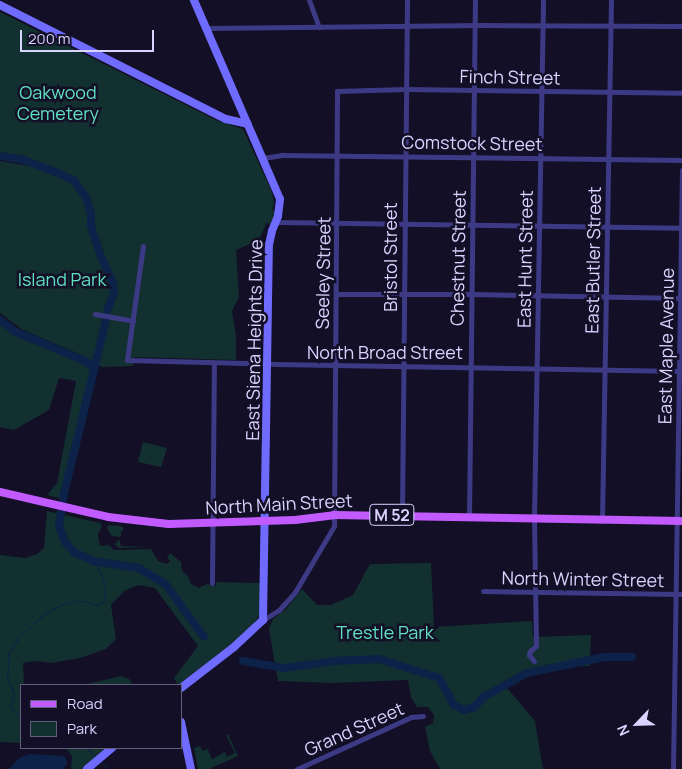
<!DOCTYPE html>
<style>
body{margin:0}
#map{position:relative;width:682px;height:769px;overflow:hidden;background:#130f26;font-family:Manrope,sans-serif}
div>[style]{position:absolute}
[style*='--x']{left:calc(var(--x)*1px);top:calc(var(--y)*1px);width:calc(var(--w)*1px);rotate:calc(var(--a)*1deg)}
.green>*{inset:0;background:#12302f}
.water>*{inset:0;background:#0c2248}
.stream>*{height:1px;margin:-0.5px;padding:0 0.5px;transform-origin:0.5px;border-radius:0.5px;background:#0c2248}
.river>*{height:8px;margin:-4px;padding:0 4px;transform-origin:4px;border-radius:4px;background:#0c2248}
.street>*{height:5px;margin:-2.5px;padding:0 2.5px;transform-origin:2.5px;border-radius:2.5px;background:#3d3a85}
.secondary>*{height:8px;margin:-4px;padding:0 4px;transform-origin:4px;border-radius:4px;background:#6f6bff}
.primary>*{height:8px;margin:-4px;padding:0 4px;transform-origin:4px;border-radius:4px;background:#c25bff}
span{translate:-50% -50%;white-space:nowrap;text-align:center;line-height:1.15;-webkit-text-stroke:5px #130f26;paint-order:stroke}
.shield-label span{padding:1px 4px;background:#130f26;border:1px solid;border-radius:4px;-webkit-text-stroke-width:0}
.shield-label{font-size:16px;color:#d9d4ff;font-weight:700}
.street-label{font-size:18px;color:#d9d4ff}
.park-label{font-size:18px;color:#5fe0c0}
.legend{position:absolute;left:20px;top:684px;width:162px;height:65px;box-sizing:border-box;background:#130f26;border:1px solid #625e7d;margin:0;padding:6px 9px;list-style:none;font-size:15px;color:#d9d4ff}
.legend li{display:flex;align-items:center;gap:10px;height:25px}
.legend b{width:25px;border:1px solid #625e7d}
.north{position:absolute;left:612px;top:699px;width:50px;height:50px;-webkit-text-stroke:4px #130f26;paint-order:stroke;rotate:246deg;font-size:14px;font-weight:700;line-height:20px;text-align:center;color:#d9d4ff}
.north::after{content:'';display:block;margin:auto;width:18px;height:22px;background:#d9d4ff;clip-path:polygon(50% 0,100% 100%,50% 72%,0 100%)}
.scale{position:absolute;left:20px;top:30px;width:134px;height:22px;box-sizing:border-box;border:2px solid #d9d4ff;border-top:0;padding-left:6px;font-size:15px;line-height:18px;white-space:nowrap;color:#d9d4ff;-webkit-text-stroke:4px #130f26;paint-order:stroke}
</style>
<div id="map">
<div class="green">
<i style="clip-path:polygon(0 12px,218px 121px,243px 129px,272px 192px,274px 204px,272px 210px,277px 211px,270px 225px,267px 222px,259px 240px,236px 250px,239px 297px,232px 311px,236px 335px,236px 360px,134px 357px,133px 366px,102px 367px,86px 357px,21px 329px,0 313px,0 161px,37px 167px,72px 181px,79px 190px,91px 217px,91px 213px,86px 197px,73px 180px,24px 160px,0 156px)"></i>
<i style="clip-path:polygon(0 320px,16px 332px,85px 361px,94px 368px,77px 448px,63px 499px,47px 495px,57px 483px,76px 381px,59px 378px,49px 410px,14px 430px,0 427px)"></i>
<i style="clip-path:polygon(143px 442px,167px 448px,161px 467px,138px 462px)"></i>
<i style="clip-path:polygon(47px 511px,100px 523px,102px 526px,98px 534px,100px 546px,109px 545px,114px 550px,151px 549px,158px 561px,167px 564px,170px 561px,167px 557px,170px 553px,181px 562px,182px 571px,188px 576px,191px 584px,199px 588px,207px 584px,216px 586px,216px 582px,260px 583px,260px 614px,252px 626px,239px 638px,178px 685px,174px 678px,198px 646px,155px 588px,138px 585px,124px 591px,111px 605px,116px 639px,106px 649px,80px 658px,52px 663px,36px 661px,23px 663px,24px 685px,21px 685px,21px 743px,0 742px,0 555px,25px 558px,37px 554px,44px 548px)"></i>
<i style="clip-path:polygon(108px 525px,122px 526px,124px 530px,121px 531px,121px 537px,112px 536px,107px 528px)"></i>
<i style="clip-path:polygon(119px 539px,121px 546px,150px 547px,119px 548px,115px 545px)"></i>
<i style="clip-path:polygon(431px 563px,434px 627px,532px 621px,533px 637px,591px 635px,590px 666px,535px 667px,502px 682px,535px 721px,543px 769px,440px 769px,430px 751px,425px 727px,433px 723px,434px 715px,428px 707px,417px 707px,411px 697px,408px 680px,332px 683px,278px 681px,269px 629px,273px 619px,286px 609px,302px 589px,317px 605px,331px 605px,353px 595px,370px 564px)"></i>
<i style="clip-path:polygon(122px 676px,129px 679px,133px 685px,82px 685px)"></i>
<i style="clip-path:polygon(228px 734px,238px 756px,209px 769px,198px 769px,194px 748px,200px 746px,203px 751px,212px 747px,208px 750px,212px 759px,225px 752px,227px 757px,235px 753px,226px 735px)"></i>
<i style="clip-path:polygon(66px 748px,108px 748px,82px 769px,71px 769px,72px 756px)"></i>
</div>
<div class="water">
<i style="clip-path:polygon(29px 754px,63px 756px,66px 758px,67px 764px,63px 769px,9px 769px,19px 758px)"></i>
</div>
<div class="stream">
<i style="--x:21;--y:718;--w:16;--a:-133"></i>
<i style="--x:10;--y:706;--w:12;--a:-70"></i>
<i style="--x:14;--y:695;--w:20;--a:-110"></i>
<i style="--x:7;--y:676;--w:23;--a:-85"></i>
<i style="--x:9;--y:653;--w:17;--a:-59"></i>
<i style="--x:18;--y:638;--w:33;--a:-43"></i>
<i style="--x:42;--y:616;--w:17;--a:-31"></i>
<i style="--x:57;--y:607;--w:15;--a:-23"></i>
<i style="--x:71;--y:601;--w:14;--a:0"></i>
<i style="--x:85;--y:601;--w:12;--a:20"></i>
<i style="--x:96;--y:605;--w:9;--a:-27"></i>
<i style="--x:104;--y:601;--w:16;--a:-86"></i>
<i style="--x:105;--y:585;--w:15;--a:-110"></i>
<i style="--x:100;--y:571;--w:12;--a:-125"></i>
<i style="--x:87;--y:748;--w:11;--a:45"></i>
<i style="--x:100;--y:761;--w:11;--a:45"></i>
</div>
<div class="river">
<i style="--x:0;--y:156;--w:24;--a:9"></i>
<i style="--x:24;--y:160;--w:34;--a:21"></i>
<i style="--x:56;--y:172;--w:19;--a:25"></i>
<i style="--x:73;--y:180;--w:21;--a:53"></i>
<i style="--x:86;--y:197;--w:17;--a:73"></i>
<i style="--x:91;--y:213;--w:13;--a:90"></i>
<i style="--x:91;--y:226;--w:29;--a:72"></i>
<i style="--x:100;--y:254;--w:32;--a:66"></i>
<i style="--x:113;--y:283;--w:9;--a:84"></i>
<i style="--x:114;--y:292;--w:20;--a:110"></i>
<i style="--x:0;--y:320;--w:20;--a:37"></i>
<i style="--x:16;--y:332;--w:75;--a:22.8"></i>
<i style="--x:85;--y:361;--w:11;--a:38"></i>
<i style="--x:106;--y:320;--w:179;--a:103.6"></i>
<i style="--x:64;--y:494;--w:32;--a:99"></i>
<i style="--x:59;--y:526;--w:17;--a:69"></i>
<i style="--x:65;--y:542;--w:13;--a:48"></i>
<i style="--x:74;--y:552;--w:21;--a:25"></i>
<i style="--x:93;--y:561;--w:47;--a:8.7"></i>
<i style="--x:139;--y:568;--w:32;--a:32"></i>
<i style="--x:166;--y:585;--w:64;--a:53.8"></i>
<i style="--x:243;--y:661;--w:43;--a:9.5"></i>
<i style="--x:285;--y:668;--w:49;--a:-8.1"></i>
<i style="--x:334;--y:661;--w:45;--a:-2.5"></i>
<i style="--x:379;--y:659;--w:63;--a:17.6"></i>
<i style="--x:439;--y:678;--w:31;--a:61"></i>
<i style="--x:454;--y:705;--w:11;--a:27"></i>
<i style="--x:464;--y:710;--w:9;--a:-13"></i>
<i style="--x:473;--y:708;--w:16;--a:-45"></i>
<i style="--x:484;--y:697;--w:49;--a:-29.2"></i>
<i style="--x:527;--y:673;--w:79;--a:-11.7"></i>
<i style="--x:604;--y:657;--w:28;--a:0"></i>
</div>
<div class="street">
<i style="--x:309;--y:0;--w:29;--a:70"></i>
<i style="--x:206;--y:28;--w:276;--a:-0.6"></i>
<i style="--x:482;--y:25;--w:200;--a:0.3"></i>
<i style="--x:263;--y:158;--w:18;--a:-9"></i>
<i style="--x:281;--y:155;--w:401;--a:0.7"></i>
<i style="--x:277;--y:222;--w:405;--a:0.8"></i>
<i style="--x:143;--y:246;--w:115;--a:98"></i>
<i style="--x:127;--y:360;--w:148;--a:1.5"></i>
<i style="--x:275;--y:364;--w:407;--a:1"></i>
<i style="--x:336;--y:294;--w:136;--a:0"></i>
<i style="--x:472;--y:294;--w:210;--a:1.1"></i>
<i style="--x:95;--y:314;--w:39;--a:10"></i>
<i style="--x:402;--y:515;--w:515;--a:-89.44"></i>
<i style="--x:469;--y:517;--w:517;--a:-89.34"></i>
<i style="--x:602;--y:521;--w:521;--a:-89.01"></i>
<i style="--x:212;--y:583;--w:220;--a:-89.5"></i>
<i style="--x:483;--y:591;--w:199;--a:0.9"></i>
<i style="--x:263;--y:620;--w:19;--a:-32"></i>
<i style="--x:279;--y:610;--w:24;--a:-48"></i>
<i style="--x:295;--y:592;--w:77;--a:-59.4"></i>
<i style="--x:334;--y:526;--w:435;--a:-89.6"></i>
<i style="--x:337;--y:91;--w:69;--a:-1.7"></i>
<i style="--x:406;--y:89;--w:276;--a:0.8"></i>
<i style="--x:534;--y:661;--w:8;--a:-130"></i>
<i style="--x:529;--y:655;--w:4;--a:-76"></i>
<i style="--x:530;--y:651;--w:8;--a:-40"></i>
<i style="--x:536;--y:646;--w:128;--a:-90.9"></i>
<i style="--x:534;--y:518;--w:518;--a:-89"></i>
<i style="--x:297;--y:769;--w:125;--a:-24.5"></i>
<i style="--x:411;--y:717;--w:12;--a:-5"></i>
<i style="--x:673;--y:769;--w:599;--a:-89.14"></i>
</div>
<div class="secondary">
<i style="--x:0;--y:5;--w:253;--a:26.8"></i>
<i style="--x:226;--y:119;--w:22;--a:13"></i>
<i style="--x:181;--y:688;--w:67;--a:-37.7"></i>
<i style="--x:234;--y:647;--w:40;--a:-43"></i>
<i style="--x:263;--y:620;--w:375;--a:-89.1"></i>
<i style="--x:269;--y:245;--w:14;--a:-78"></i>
<i style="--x:272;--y:231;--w:16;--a:-68"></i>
<i style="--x:278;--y:216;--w:17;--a:-83"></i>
<i style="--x:280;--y:199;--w:217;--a:-113.4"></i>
<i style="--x:181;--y:722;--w:48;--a:78"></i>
<i style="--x:87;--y:769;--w:33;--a:-40"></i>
</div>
<div class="primary">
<i style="--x:0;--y:492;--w:111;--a:13"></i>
<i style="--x:108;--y:517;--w:61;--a:6.5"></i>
<i style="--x:169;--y:524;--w:126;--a:-1.8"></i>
<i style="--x:295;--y:520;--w:39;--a:-7"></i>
<i style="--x:334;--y:515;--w:348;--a:1"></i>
</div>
<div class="shield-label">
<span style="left:392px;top:515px">M 52</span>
</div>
<div class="street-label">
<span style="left:510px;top:77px;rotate:1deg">Finch Street</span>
<span style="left:472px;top:143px;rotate:1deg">Comstock Street</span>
<span style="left:390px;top:257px;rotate:-90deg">Bristol Street</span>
<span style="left:458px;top:258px;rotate:-89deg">Chestnut Street</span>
<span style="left:525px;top:259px;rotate:-89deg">East Hunt Street</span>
<span style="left:593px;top:260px;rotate:-89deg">East Butler Street</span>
<span style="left:323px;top:273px;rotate:-89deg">Seeley Street</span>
<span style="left:254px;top:340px;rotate:-89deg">East Siena Heights Drive</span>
<span style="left:666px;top:346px;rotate:-89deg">East Maple Avenue</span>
<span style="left:385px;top:352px">North Broad Street</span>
<span style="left:279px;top:504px;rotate:-3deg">North Main Street</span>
<span style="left:583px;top:579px;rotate:1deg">North Winter Street</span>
<span style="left:354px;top:729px;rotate:-24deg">Grand Street</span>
</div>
<div class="park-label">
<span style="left:58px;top:103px">Oakwood<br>Cemetery</span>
<span style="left:62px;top:279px">Island Park</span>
<span style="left:385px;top:632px">Trestle Park</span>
</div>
<ul class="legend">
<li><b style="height:6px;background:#c25bff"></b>Road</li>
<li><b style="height:14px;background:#12302f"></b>Park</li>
</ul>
<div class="north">N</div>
<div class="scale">200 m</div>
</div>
